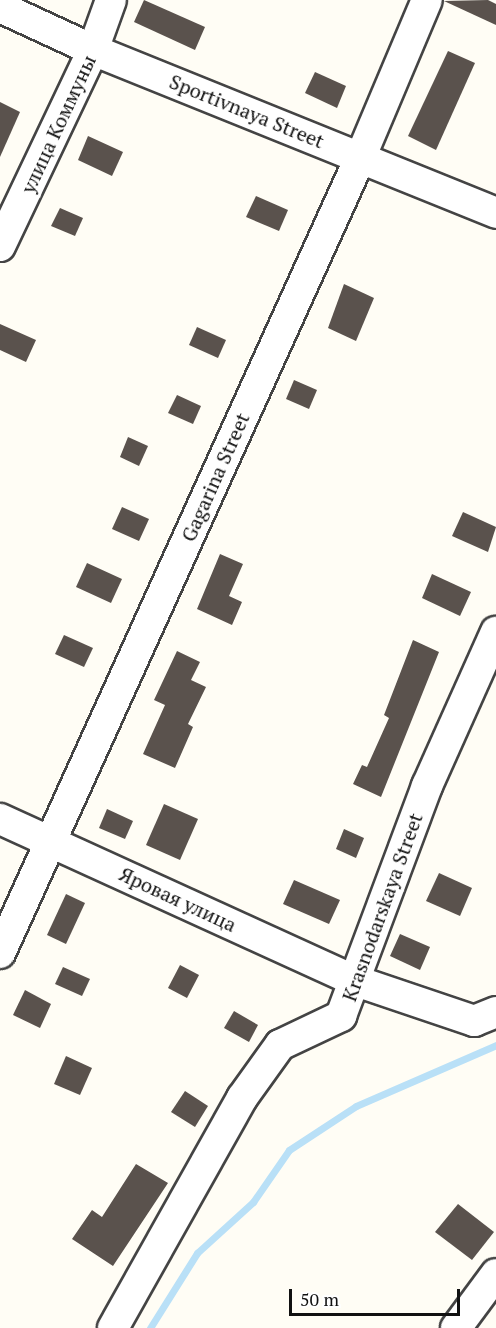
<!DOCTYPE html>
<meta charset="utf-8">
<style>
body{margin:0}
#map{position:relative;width:496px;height:1328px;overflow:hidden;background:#fffdf5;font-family:"PT Serif",serif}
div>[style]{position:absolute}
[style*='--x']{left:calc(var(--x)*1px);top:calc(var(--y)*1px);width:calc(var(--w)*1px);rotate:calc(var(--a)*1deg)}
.stream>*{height:7px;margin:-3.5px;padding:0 3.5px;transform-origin:3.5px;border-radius:3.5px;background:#b9e0f7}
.building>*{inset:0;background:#5a524d}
.roads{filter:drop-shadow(2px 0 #444) drop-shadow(-2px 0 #444) drop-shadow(0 2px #444) drop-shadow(0 -2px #444)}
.minor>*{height:30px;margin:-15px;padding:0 15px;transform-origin:15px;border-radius:15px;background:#fff}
span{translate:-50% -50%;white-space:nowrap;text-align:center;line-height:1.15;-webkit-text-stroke:6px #fff;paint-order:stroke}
.street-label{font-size:20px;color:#111}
.scale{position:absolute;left:289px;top:1289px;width:171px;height:27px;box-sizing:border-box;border:3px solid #111;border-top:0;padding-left:8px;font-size:18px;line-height:21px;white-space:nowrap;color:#111;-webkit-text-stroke:4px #fff;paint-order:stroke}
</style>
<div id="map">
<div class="stream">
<i style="--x:150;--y:1328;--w:89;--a:-57.9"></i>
<i style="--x:197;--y:1253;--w:76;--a:-42.3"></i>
<i style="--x:253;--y:1202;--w:63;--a:-55.3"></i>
<i style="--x:289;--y:1150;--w:80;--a:-33.3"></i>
<i style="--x:356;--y:1106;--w:153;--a:-23.5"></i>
</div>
<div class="building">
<i style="clip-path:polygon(144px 0,205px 27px,195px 50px,134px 22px)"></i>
<i style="clip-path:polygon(488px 0,496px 4px,496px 25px,444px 1px)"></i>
<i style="clip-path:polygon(448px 51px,475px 63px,436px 150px,408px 136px)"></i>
<i style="clip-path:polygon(315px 72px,346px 86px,337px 108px,305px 93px)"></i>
<i style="clip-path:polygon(0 102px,20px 112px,0 157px)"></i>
<i style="clip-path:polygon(88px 136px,123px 152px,112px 176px,78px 160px)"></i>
<i style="clip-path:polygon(256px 196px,288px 210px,279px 231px,246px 217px)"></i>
<i style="clip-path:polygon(60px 208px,83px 218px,75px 236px,51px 226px)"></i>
<i style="clip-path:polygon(344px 284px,374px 298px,356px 341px,328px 328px)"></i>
<i style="clip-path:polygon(0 324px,36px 340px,26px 362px,0 350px)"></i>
<i style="clip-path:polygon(197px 327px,226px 340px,218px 358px,189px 345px)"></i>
<i style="clip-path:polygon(294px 380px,317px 390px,309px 409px,286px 399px)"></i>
<i style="clip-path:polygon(177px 395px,201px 406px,193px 424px,168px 413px)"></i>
<i style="clip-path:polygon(128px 437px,148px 446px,139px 466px,120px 457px)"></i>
<i style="clip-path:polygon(122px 507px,149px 519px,139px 541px,112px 529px)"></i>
<i style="clip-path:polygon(463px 512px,496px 527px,488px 552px,452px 536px)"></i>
<i style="clip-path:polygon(220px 554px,243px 564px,229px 596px,242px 602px,232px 625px,197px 609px)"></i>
<i style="clip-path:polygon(87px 563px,122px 579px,111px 603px,76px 587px)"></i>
<i style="clip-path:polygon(432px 574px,471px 592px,460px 616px,422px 598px)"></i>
<i style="clip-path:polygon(64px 635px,93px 648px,84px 667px,55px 654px)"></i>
<i style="clip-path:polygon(413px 640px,439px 652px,381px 797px,353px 784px,362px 765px,367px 767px,389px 718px,384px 715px)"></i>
<i style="clip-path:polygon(177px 651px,200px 662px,191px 680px,206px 687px,188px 724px,193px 727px,175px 768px,143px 754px,165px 705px,154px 700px)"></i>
<i style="clip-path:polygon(164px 804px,198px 819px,180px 860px,146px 845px)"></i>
<i style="clip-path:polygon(107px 809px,133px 821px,125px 839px,99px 828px)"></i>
<i style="clip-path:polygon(344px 829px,364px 838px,356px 858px,336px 849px)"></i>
<i style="clip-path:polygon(439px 873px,472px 888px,460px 916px,426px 901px)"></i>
<i style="clip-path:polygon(294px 880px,340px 900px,329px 924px,283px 904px)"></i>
<i style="clip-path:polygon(66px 894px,85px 903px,66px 944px,47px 935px)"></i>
<i style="clip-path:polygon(400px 934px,430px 947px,420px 970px,390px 956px)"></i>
<i style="clip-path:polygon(180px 965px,199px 975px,187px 998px,168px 988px)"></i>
<i style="clip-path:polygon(63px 967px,90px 979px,82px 996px,55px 984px)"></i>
<i style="clip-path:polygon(25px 990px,51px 1004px,40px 1028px,13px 1015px)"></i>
<i style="clip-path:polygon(234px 1011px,258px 1025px,249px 1042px,224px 1028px)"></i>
<i style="clip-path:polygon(66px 1056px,92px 1068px,80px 1095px,54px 1084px)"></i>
<i style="clip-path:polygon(185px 1091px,208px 1106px,195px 1127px,171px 1112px)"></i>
<i style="clip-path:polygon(136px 1164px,168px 1183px,113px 1266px,72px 1239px,92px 1210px,102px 1217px)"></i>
<i style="clip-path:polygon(458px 1204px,494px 1232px,472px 1260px,435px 1232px)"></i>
</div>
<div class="roads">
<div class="minor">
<i style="--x:0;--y:7;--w:102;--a:24.8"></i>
<i style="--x:93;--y:50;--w:435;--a:22"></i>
<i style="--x:0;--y:246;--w:217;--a:-64.6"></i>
<i style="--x:93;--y:50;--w:53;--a:-70.2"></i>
<i style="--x:0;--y:819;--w:391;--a:24.5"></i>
<i style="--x:356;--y:981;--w:125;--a:18.7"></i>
<i style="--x:474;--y:1021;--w:24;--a:-22"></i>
<i style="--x:0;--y:953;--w:875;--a:-65.63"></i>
<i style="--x:361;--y:156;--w:169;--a:-67.1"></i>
<i style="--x:113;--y:1328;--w:264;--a:-60.7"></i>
<i style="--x:242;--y:1098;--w:65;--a:-54.4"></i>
<i style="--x:280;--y:1045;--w:68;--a:-25.4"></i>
<i style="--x:341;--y:1016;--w:246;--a:-69.5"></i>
<i style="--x:427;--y:786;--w:169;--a:-65.9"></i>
<i style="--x:456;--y:1328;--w:67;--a:-53.5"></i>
</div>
</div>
<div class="street-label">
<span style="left:247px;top:111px;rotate:22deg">Sportivnaya Street</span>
<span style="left:58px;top:124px;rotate:-65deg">улица Коммуны</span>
<span style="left:215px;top:477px;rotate:-66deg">Gagarina Street</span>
<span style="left:178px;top:899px;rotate:25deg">Яровая улица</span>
<span style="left:382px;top:907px;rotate:-70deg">Krasnodarskaya Street</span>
</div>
<div class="scale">50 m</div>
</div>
